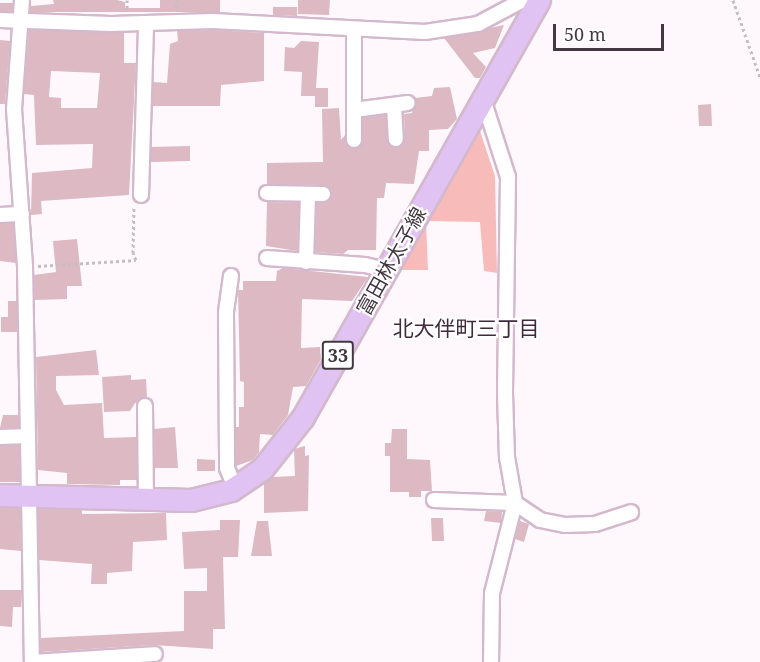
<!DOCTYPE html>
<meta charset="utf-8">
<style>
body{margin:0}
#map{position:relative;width:760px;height:662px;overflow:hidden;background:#fef8fc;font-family:"Noto Serif","Noto Sans JP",serif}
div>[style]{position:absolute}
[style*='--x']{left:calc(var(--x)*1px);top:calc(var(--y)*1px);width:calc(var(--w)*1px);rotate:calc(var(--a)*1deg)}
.green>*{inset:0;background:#f7bcba}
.building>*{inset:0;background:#dcb9c3}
.path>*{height:3px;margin-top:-1.5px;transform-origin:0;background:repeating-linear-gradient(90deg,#c5bec3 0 3px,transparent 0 6px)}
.roads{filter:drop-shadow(2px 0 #d4b8cc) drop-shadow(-2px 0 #d4b8cc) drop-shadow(0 2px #d4b8cc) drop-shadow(0 -2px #d4b8cc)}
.street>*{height:14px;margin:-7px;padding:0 7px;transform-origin:7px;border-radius:7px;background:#fff}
.primary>*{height:21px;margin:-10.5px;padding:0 10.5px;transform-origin:10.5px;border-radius:10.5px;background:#e0c3f2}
span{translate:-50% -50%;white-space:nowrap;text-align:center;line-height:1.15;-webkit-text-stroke:4.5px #fff;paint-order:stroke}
.shield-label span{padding:2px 4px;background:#fff;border:2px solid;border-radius:4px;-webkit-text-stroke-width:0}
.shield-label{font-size:18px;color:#433840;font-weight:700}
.street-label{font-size:20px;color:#433840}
.neighbourhood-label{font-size:21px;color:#402a3b}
.scale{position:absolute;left:553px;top:24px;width:111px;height:27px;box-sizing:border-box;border:3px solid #433840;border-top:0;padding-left:8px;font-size:18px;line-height:21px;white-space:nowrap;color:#433840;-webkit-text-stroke:4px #fff;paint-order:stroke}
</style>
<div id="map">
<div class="green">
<i style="clip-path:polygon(477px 122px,495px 176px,497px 273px,484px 271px,480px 222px,426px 221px,428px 270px,394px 270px)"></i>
</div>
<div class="building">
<i style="clip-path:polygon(53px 0,117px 0,125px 2px,125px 8px,160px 8px,160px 0,220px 0,220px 12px,30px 12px,31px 6px,54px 4px)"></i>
<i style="clip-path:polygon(298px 0,330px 0,329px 15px,298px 14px)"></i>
<i style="clip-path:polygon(0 3px,13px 3px,12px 11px,0 11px)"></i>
<i style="clip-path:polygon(273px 7px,297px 7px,297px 16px,273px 15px)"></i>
<i style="clip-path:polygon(504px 25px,495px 48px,473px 53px,486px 67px,480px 78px,475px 78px,444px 38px)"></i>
<i style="clip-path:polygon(evenodd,29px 30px,124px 33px,124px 63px,136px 63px,129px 195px,41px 201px,42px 214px,31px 215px,32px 173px,92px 168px,93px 144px,36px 145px,34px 95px,24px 94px,29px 30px,51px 71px,100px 73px,97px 108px,61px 108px,61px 98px,49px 97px,51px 71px)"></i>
<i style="clip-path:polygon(213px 30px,264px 33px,264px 81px,221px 85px,220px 106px,153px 106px,153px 82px,167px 83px,170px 44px,178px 41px,177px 31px)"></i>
<i style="clip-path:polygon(0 40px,10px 41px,5px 104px,0 104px)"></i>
<i style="clip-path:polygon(301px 41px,319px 42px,316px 88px,328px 88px,328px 107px,315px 107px,315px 96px,301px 96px,302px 72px,284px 71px,285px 47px,294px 48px)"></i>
<i style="clip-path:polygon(450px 87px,457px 119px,448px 129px,429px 130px,429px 151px,419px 151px,414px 184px,386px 183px,384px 198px,377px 198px,376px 250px,348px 250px,343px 254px,315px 252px,317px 203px,328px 202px,331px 190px,323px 185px,267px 184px,267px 163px,323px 162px,322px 109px,339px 108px,341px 140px,345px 135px,350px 148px,362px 144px,363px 118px,386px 115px,388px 143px,400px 147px,405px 139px,404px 114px,412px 113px,415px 98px,432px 96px,434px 88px)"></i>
<i style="clip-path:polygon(711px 104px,712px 126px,699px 126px,698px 105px)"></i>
<i style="clip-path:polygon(190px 146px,190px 161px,151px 162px,151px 147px)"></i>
<i style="clip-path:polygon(267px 202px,299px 203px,297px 251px,266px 246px)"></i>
<i style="clip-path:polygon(13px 223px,16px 263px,0 261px,0 224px)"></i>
<i style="clip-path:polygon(77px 239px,82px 286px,67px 286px,67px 299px,35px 300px,34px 275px,56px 272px,53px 241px)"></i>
<i style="clip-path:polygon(283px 268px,368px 277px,352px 301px,302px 299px,301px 348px,320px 347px,321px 359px,306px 386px,293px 387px,288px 415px,273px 435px,260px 434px,259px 452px,253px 460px,236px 466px,236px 427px,239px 427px,239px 407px,244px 407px,244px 382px,240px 381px,238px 290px,243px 290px,243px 281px,276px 281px,277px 271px)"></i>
<i style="clip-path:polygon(8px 301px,17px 301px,17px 332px,1px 332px,1px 317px,8px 317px)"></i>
<i style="clip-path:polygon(96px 350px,99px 375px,56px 376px,56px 390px,64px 405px,102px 403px,104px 438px,136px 437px,137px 480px,120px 480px,120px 485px,67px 484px,67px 473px,38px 470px,36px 357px)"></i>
<i style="clip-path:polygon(131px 375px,131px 380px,146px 379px,147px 398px,135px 403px,130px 411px,104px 412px,102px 377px)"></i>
<i style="clip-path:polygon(3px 415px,19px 415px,19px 427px,0 428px)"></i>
<i style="clip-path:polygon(175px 427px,178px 468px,155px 468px,154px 429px)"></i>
<i style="clip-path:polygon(392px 429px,407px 429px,407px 459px,430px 460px,432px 491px,421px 491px,421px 497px,409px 497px,409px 492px,390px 492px,390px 456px,385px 456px,385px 443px,391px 443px)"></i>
<i style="clip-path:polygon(19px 445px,20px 482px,0 482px,0 446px)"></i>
<i style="clip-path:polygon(305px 446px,305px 456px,309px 455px,308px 511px,264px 513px,264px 483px,272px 477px,295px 476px,294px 449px)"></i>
<i style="clip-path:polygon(197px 459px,215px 460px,215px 471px,197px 471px)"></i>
<i style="clip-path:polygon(0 508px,20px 508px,21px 551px,0 549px)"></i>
<i style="clip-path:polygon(38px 509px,82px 510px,82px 514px,166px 513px,167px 540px,133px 542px,132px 571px,107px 573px,107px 584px,91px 584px,92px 564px,39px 560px)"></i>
<i style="clip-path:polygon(486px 511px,502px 512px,501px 523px,484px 521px)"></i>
<i style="clip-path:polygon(431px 518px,443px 518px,444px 541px,432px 541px)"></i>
<i style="clip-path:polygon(220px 520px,240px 520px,238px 557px,223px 557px,225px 629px,213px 629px,213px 649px,154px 645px,41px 652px,41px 638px,184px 631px,184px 591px,207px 591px,207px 568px,184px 569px,182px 532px,220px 530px)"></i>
<i style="clip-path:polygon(257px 521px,268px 521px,272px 556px,251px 556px)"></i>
<i style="clip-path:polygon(520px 521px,529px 524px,524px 542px,515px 539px)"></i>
<i style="clip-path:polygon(0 590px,22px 590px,21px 607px,13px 607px,12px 627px,0 626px)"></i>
</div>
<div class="path">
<i style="--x:127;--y:0;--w:10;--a:90"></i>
<i style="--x:733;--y:0;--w:82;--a:70.7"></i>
<i style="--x:176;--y:8;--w:8;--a:-83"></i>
<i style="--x:38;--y:266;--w:98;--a:-3.5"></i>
<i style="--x:136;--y:260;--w:8;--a:-113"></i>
<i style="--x:133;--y:253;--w:46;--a:-88.8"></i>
</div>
<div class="roads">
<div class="street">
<i style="--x:22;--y:0;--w:109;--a:94.2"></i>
<i style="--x:14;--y:109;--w:157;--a:86"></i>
<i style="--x:25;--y:266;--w:396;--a:89"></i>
<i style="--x:0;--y:20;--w:111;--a:2.1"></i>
<i style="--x:111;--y:24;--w:102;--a:-1.7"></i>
<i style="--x:213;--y:21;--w:212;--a:3"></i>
<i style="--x:425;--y:32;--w:54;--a:-8.6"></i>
<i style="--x:478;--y:24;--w:51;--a:-28.1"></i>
<i style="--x:354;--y:30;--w:110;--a:90"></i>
<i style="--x:483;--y:99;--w:82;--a:72.2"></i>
<i style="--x:508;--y:177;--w:217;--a:90.8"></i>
<i style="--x:505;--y:394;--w:63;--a:88.2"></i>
<i style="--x:507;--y:457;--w:47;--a:80.1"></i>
<i style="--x:515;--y:503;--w:93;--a:104.3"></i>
<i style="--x:492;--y:593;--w:69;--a:90.8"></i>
<i style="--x:394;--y:105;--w:34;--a:87"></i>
<i style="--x:354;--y:110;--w:54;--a:-7.4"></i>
<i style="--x:267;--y:193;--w:56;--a:1"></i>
<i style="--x:141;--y:195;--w:172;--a:-88.3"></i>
<i style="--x:0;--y:215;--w:22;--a:-3"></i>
<i style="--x:267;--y:258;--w:98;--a:4.1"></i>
<i style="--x:365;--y:265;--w:22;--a:13"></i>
<i style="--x:306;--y:262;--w:68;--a:-88.3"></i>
<i style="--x:231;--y:276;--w:37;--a:98"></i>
<i style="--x:226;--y:313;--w:155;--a:89.6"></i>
<i style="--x:227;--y:468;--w:22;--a:68"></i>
<i style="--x:145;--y:406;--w:95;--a:89.4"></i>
<i style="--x:0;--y:437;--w:28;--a:-2"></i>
<i style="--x:434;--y:500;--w:81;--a:2.1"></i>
<i style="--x:515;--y:503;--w:30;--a:34"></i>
<i style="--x:540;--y:520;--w:25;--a:11"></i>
<i style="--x:565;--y:525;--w:30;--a:-2"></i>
<i style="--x:595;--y:524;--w:38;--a:-18"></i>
<i style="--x:32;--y:662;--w:123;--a:-3.7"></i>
</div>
<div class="primary">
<i style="--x:0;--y:495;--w:191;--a:1.5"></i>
<i style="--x:191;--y:500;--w:41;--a:-14"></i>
<i style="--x:231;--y:490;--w:37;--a:-34"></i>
<i style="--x:262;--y:469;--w:66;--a:-51.7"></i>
<i style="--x:303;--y:417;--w:479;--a:-60.5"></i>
</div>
</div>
<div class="shield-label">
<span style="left:338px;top:355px">33</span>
</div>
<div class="street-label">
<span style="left:391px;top:261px;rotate:-61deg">富田林太子線</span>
</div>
<div class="neighbourhood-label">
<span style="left:466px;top:328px">北大伴町三丁目</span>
</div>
<div class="scale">50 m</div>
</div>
